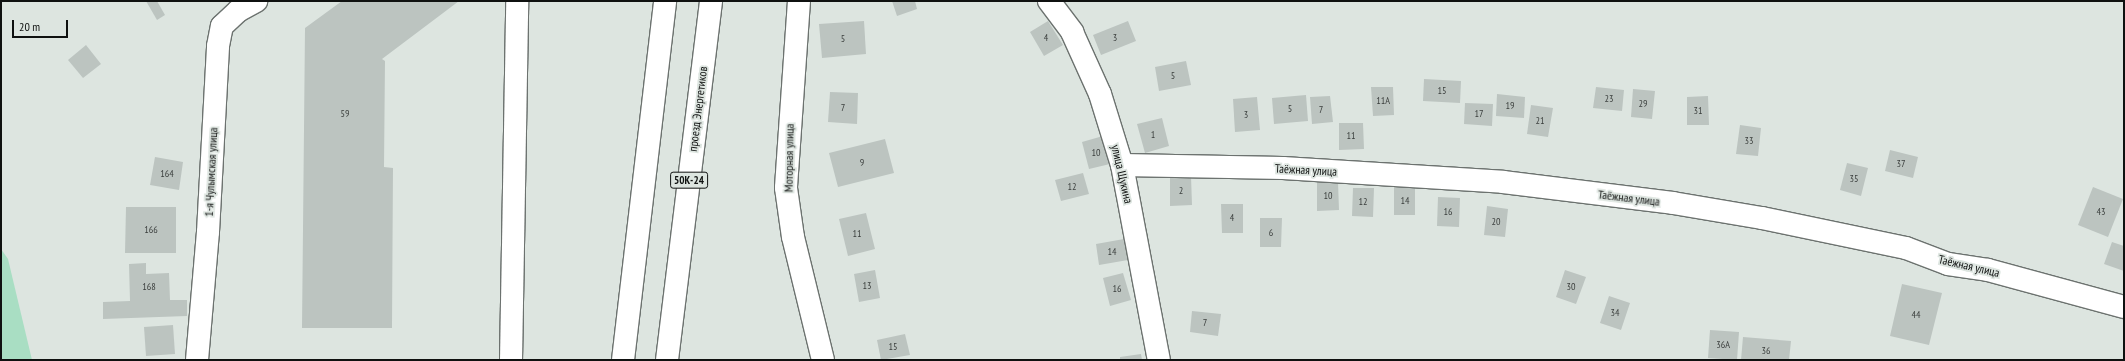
<!DOCTYPE html>
<meta charset="utf-8">
<style>
body{margin:0}
#map{position:relative;width:2125px;height:361px;overflow:hidden;background:#dde5e0;font-family:"PT Sans Narrow",sans-serif}
div>[style]{position:absolute}
[style*='--x']{left:calc(var(--x)*1px);top:calc(var(--y)*1px);width:calc(var(--w)*1px);rotate:calc(var(--a)*1deg)}
.green>*{inset:0;background:#a9dec3}
.building>*{inset:0;background:#bcc4c0}
.roads{filter:drop-shadow(1px 0 #6c726f) drop-shadow(-1px 0 #6c726f) drop-shadow(0 1px #6c726f) drop-shadow(0 -1px #6c726f)}
.minor>*{height:22px;margin:-11px;padding:0 11px;transform-origin:11px;border-radius:11px;background:#fff}
.major>*{height:22px;margin:-11px;padding:0 11px;transform-origin:11px;border-radius:11px;background:#fff}
span{translate:-50% -50%;white-space:nowrap;text-align:center;line-height:1.15;-webkit-text-stroke:3.5px #dde5e0;paint-order:stroke}
.number-label{font-size:10px;color:#3a3e3c}
.number-label span{-webkit-text-stroke-width:0}
.shield-label span{padding:1px 3px;background:#dde5e0;border:1px solid;border-radius:3px;-webkit-text-stroke-width:0}
.shield-label{font-size:11px;color:#0f1110;font-weight:700}
.street-label{font-size:12px;color:#0f1110}
.frame{position:absolute;inset:0;border:2px solid #0f1110;pointer-events:none}
.scale{position:absolute;left:12px;top:20px;width:56px;height:18px;box-sizing:border-box;border:2px solid #0f1110;border-top:0;padding-left:5px;font-size:12px;line-height:14px;white-space:nowrap;color:#0f1110;-webkit-text-stroke:3px #dde5e0;paint-order:stroke}
</style>
<div id="map">
<div class="green">
<i style="clip-path:polygon(1px 249px,8px 259px,32px 360px,1px 360px)"></i>
</div>
<div class="building">
<i style="clip-path:polygon(146px 1px,157px 1px,165px 15px,157px 20px)"></i>
<i style="clip-path:polygon(342px 1px,459px 1px,382px 59px,385px 61px,384px 167px,393px 168px,392px 328px,302px 328px,305px 28px)"></i>
<i style="clip-path:polygon(892px 1px,915px 1px,917px 9px,897px 16px)"></i>
<i style="clip-path:polygon(864px 21px,866px 54px,822px 58px,819px 24px)"></i>
<i style="clip-path:polygon(1048px 21px,1063px 45px,1044px 56px,1030px 32px)"></i>
<i style="clip-path:polygon(1128px 21px,1136px 41px,1101px 55px,1093px 35px)"></i>
<i style="clip-path:polygon(86px 45px,101px 64px,83px 78px,68px 60px)"></i>
<i style="clip-path:polygon(1186px 61px,1191px 85px,1159px 91px,1155px 67px)"></i>
<i style="clip-path:polygon(1424px 79px,1461px 81px,1460px 103px,1423px 101px)"></i>
<i style="clip-path:polygon(1371px 87px,1393px 87px,1394px 115px,1373px 116px)"></i>
<i style="clip-path:polygon(1596px 87px,1624px 90px,1622px 111px,1593px 108px)"></i>
<i style="clip-path:polygon(1633px 89px,1655px 91px,1652px 119px,1631px 117px)"></i>
<i style="clip-path:polygon(830px 92px,858px 93px,857px 124px,828px 122px)"></i>
<i style="clip-path:polygon(1497px 94px,1525px 97px,1524px 118px,1496px 116px)"></i>
<i style="clip-path:polygon(1306px 95px,1308px 121px,1274px 124px,1272px 98px)"></i>
<i style="clip-path:polygon(1330px 96px,1333px 122px,1312px 124px,1310px 97px)"></i>
<i style="clip-path:polygon(1708px 96px,1709px 125px,1687px 125px,1687px 97px)"></i>
<i style="clip-path:polygon(1257px 97px,1260px 130px,1235px 132px,1233px 99px)"></i>
<i style="clip-path:polygon(1465px 103px,1493px 104px,1492px 126px,1464px 124px)"></i>
<i style="clip-path:polygon(1531px 105px,1553px 108px,1548px 137px,1527px 134px)"></i>
<i style="clip-path:polygon(1162px 118px,1169px 146px,1145px 153px,1137px 124px)"></i>
<i style="clip-path:polygon(1339px 123px,1363px 123px,1364px 149px,1339px 150px)"></i>
<i style="clip-path:polygon(1740px 125px,1761px 128px,1758px 156px,1736px 154px)"></i>
<i style="clip-path:polygon(1103px 136px,1110px 164px,1089px 169px,1082px 142px)"></i>
<i style="clip-path:polygon(885px 139px,894px 173px,838px 187px,829px 153px)"></i>
<i style="clip-path:polygon(1890px 150px,1918px 157px,1913px 178px,1885px 171px)"></i>
<i style="clip-path:polygon(155px 157px,183px 162px,179px 190px,150px 185px)"></i>
<i style="clip-path:polygon(1847px 163px,1868px 168px,1861px 196px,1840px 190px)"></i>
<i style="clip-path:polygon(1083px 173px,1089px 194px,1061px 201px,1055px 180px)"></i>
<i style="clip-path:polygon(1191px 176px,1192px 205px,1170px 206px,1170px 177px)"></i>
<i style="clip-path:polygon(1317px 182px,1338px 182px,1339px 210px,1317px 211px)"></i>
<i style="clip-path:polygon(1394px 186px,1415px 186px,1415px 215px,1394px 215px)"></i>
<i style="clip-path:polygon(2093px 187px,2123px 199px,2108px 237px,2078px 225px)"></i>
<i style="clip-path:polygon(1353px 188px,1374px 188px,1373px 217px,1352px 216px)"></i>
<i style="clip-path:polygon(1438px 197px,1460px 198px,1459px 227px,1437px 226px)"></i>
<i style="clip-path:polygon(1221px 204px,1243px 204px,1243px 233px,1222px 233px)"></i>
<i style="clip-path:polygon(1487px 206px,1508px 209px,1505px 237px,1484px 235px)"></i>
<i style="clip-path:polygon(126px 207px,176px 207px,176px 253px,125px 253px)"></i>
<i style="clip-path:polygon(866px 213px,875px 249px,848px 256px,839px 219px)"></i>
<i style="clip-path:polygon(1260px 218px,1282px 218px,1281px 247px,1260px 247px)"></i>
<i style="clip-path:polygon(1124px 239px,1128px 260px,1099px 265px,1096px 244px)"></i>
<i style="clip-path:polygon(2112px 242px,2124px 246px,2124px 271px,2104px 264px)"></i>
<i style="clip-path:polygon(146px 263px,146px 274px,169px 273px,170px 300px,187px 300px,187px 316px,103px 319px,103px 302px,130px 301px,129px 264px)"></i>
<i style="clip-path:polygon(875px 270px,880px 298px,859px 302px,854px 274px)"></i>
<i style="clip-path:polygon(1565px 270px,1586px 277px,1576px 304px,1556px 297px)"></i>
<i style="clip-path:polygon(1123px 273px,1131px 300px,1110px 306px,1103px 278px)"></i>
<i style="clip-path:polygon(1902px 284px,1942px 293px,1929px 345px,1890px 336px)"></i>
<i style="clip-path:polygon(1609px 296px,1630px 303px,1621px 330px,1600px 323px)"></i>
<i style="clip-path:polygon(1192px 311px,1221px 314px,1218px 336px,1190px 332px)"></i>
<i style="clip-path:polygon(173px 325px,175px 354px,146px 356px,144px 327px)"></i>
<i style="clip-path:polygon(1710px 330px,1739px 332px,1737px 360px,1708px 358px)"></i>
<i style="clip-path:polygon(905px 334px,910px 355px,881px 360px,877px 340px)"></i>
<i style="clip-path:polygon(1743px 337px,1791px 341px,1789px 360px,1741px 360px)"></i>
<i style="clip-path:polygon(1141px 354px,1142px 360px,1120px 360px,1120px 357px)"></i>
</div>
<div class="roads">
<div class="minor">
<i style="--x:799;--y:1;--w:187;--a:94"></i>
<i style="--x:786;--y:188;--w:49;--a:81.9"></i>
<i style="--x:793;--y:237;--w:127;--a:76.3"></i>
<i style="--x:1049;--y:1;--w:39;--a:53"></i>
<i style="--x:1072;--y:32;--w:68;--a:65.7"></i>
<i style="--x:1100;--y:94;--w:74;--a:72.8"></i>
<i style="--x:1122;--y:165;--w:198;--a:79.3"></i>
<i style="--x:1122;--y:165;--w:161;--a:1.1"></i>
<i style="--x:1283;--y:168;--w:220;--a:3.6"></i>
<i style="--x:1503;--y:182;--w:171;--a:7"></i>
<i style="--x:1673;--y:203;--w:90;--a:9.6"></i>
<i style="--x:1762;--y:218;--w:147;--a:11.8"></i>
<i style="--x:1906;--y:248;--w:45;--a:20.9"></i>
<i style="--x:1948;--y:264;--w:40;--a:8.5"></i>
<i style="--x:1988;--y:270;--w:141;--a:15.2"></i>
<i style="--x:197;--y:360;--w:128;--a:-85.1"></i>
<i style="--x:208;--y:232;--w:186;--a:-86.9"></i>
<i style="--x:218;--y:46;--w:20;--a:-79"></i>
<i style="--x:222;--y:26;--w:22;--a:-43"></i>
<i style="--x:238;--y:11;--w:21;--a:-29"></i>
<i style="--x:511;--y:360;--w:359;--a:-89"></i>
</div>
<div class="major">
<i style="--x:623;--y:360;--w:361;--a:-83.3"></i>
<i style="--x:667;--y:360;--w:362;--a:-83"></i>
</div>
</div>
<div class="number-label">
<span style="left:1046px;top:38px">4</span>
<span style="left:1115px;top:38px">3</span>
<span style="left:843px;top:39px">5</span>
<span style="left:1173px;top:76px">5</span>
<span style="left:1442px;top:91px">15</span>
<span style="left:1609px;top:99px">23</span>
<span style="left:1383px;top:101px">11А</span>
<span style="left:1643px;top:104px">29</span>
<span style="left:1510px;top:106px">19</span>
<span style="left:843px;top:108px">7</span>
<span style="left:1290px;top:109px">5</span>
<span style="left:1321px;top:110px">7</span>
<span style="left:1698px;top:111px">31</span>
<span style="left:345px;top:114px">59</span>
<span style="left:1479px;top:114px">17</span>
<span style="left:1246px;top:115px">3</span>
<span style="left:1540px;top:121px">21</span>
<span style="left:1153px;top:135px">1</span>
<span style="left:1351px;top:136px">11</span>
<span style="left:1749px;top:141px">33</span>
<span style="left:1096px;top:153px">10</span>
<span style="left:862px;top:163px">9</span>
<span style="left:1901px;top:164px">37</span>
<span style="left:167px;top:174px">164</span>
<span style="left:1854px;top:179px">35</span>
<span style="left:1072px;top:187px">12</span>
<span style="left:1181px;top:191px">2</span>
<span style="left:1328px;top:196px">10</span>
<span style="left:1405px;top:201px">14</span>
<span style="left:1363px;top:202px">12</span>
<span style="left:1448px;top:212px">16</span>
<span style="left:2101px;top:212px">43</span>
<span style="left:1232px;top:218px">4</span>
<span style="left:1496px;top:222px">20</span>
<span style="left:151px;top:230px">166</span>
<span style="left:1271px;top:233px">6</span>
<span style="left:857px;top:234px">11</span>
<span style="left:1112px;top:252px">14</span>
<span style="left:867px;top:286px">13</span>
<span style="left:149px;top:287px">168</span>
<span style="left:1571px;top:287px">30</span>
<span style="left:1117px;top:289px">16</span>
<span style="left:1615px;top:313px">34</span>
<span style="left:1916px;top:315px">44</span>
<span style="left:1205px;top:323px">7</span>
<span style="left:1723px;top:345px">36А</span>
<span style="left:893px;top:347px">15</span>
<span style="left:1766px;top:351px">36</span>
</div>
<div class="shield-label">
<span style="left:689px;top:180px">50К-24</span>
</div>
<div class="street-label">
<span style="left:698px;top:109px;rotate:-83deg">проезд Энергетиков</span>
<span style="left:789px;top:158px;rotate:-89deg">Моторная улица</span>
<span style="left:1306px;top:170px;rotate:3deg">Таёжная улица</span>
<span style="left:211px;top:172px;rotate:-87deg">1-я Чулымская улица</span>
<span style="left:1122px;top:174px;rotate:77deg">улица Щукина</span>
<span style="left:1629px;top:198px;rotate:7deg">Таёжная улица</span>
<span style="left:1969px;top:266px;rotate:13deg">Таёжная улица</span>
</div>
<div class="frame"></div>
<div class="scale">20 m</div>
</div>
